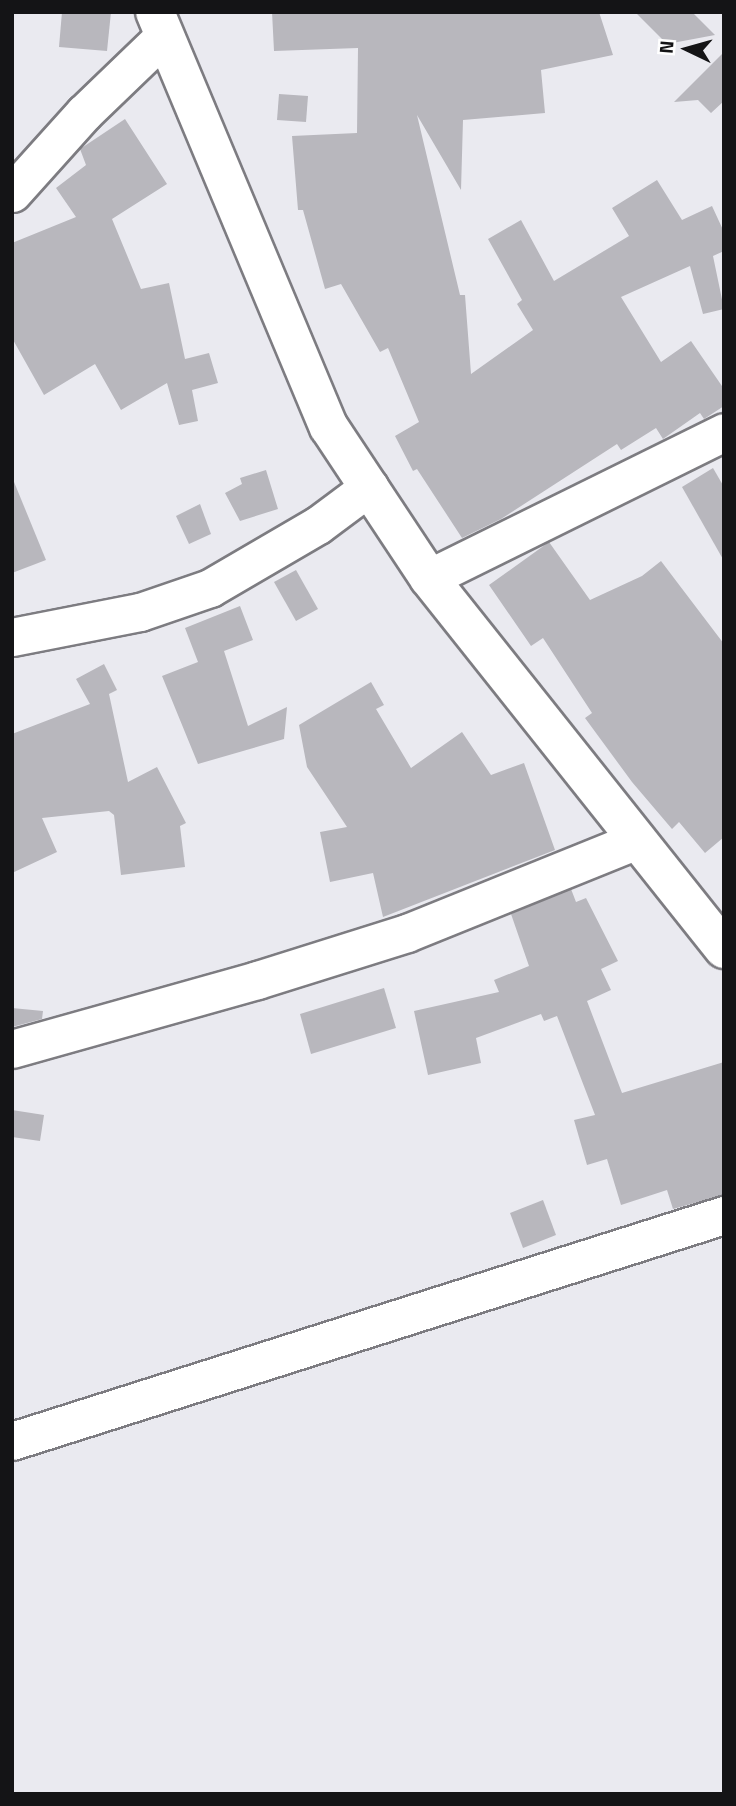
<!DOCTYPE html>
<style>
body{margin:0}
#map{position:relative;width:736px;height:1806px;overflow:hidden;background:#eaeaf0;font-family:"Titillium Web",sans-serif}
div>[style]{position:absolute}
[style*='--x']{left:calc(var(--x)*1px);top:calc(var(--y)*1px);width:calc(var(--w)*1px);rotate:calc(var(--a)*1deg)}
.building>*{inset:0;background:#b8b7bd}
.roads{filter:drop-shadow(2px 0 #7d7c81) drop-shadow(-2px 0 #7d7c81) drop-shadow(0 2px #7d7c81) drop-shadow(0 -2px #7d7c81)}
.minor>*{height:37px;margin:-18.5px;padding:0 18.5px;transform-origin:18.5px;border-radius:18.5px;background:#fff}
.secondary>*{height:38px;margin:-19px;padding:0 19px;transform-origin:19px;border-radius:19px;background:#fff}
span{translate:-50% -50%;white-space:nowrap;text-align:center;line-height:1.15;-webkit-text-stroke:7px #fff;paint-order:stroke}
.frame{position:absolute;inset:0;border:14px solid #141416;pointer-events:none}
.north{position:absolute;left:652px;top:14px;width:70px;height:70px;-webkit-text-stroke:5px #fff;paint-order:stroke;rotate:275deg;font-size:19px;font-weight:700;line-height:28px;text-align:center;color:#141416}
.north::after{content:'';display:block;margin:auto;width:24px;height:32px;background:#141416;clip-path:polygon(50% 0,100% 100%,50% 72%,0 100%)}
</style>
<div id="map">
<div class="building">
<i style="clip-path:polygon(62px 12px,111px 12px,107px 51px,59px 47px)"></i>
<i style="clip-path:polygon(272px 12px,599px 12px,613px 55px,541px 70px,545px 113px,463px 120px,461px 190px,417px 115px,460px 295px,465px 295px,471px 374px,533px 330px,517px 304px,522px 300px,488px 239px,521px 220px,554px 281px,629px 236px,612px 208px,657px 180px,682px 220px,712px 206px,724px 232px,724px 251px,713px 256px,724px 309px,703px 314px,690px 266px,621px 297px,661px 362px,691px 341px,724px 389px,724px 406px,704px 419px,700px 413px,663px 439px,656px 428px,621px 450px,617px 444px,501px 519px,462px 538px,417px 469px,413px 471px,395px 436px,419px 422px,388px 348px,380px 352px,341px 284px,325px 289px,303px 210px,298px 210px,292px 136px,357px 133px,358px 48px,274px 51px)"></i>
<i style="clip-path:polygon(635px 12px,692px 12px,715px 35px,667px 44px)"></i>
<i style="clip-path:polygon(724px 52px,724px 101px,711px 113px,698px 100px,674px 102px)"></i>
<i style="clip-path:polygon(279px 94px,308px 96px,306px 122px,277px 120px)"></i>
<i style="clip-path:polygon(125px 119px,167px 184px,112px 219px,141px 289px,169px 283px,185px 359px,209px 353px,218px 383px,192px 390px,198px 421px,179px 425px,167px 383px,121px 410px,95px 364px,44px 395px,12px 338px,12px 243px,76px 217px,56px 188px,86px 165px,80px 149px)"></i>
<i style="clip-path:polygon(713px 468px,724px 487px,724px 561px,682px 487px)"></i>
<i style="clip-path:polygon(266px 470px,278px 509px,240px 521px,225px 493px,242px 484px,240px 478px)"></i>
<i style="clip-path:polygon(12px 477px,46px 560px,12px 573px)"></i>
<i style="clip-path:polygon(200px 504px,211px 534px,189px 544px,176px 516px)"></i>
<i style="clip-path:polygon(549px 542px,590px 600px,642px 576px,661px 561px,724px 644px,724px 837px,705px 853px,679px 822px,672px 829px,632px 782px,585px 718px,592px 713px,543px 638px,531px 646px,489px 585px)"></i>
<i style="clip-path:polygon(296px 570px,318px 609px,296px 621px,274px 582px)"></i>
<i style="clip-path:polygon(240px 606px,253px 640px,224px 651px,248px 726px,287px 707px,284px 739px,198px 764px,162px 676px,198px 662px,185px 628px)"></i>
<i style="clip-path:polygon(104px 664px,117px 690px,109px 694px,128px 782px,157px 767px,186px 823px,180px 826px,185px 867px,121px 875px,114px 815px,109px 811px,42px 818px,57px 852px,12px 873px,12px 734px,90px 704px,76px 679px)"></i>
<i style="clip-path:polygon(371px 682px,384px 705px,376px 709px,411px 768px,462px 732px,491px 775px,524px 763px,555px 850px,383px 917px,373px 873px,330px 882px,320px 832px,347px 827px,307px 767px,299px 725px)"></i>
<i style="clip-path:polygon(571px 889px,576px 902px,586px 898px,618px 961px,601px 969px,611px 990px,587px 1001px,622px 1093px,724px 1062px,724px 1195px,673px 1209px,667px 1190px,621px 1205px,607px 1159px,587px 1165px,574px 1120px,595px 1115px,557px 1016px,544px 1021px,541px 1014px,476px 1038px,481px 1063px,428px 1075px,414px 1011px,499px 992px,494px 980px,529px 966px,511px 914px)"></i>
<i style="clip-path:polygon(384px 988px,396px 1028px,311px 1054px,300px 1014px)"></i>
<i style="clip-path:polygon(12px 1008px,43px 1011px,42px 1019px,12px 1027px)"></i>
<i style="clip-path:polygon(12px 1110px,44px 1115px,40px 1141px,12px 1137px)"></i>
<i style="clip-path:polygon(543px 1200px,556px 1235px,523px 1248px,510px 1213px)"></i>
</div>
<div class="roads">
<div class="minor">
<i style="--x:12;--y:193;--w:108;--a:-48"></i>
<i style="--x:84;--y:113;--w:111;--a:-43.9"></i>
<i style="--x:429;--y:578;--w:329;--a:-26.3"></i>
<i style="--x:12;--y:637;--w:130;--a:-11.1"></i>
<i style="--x:140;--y:612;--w:74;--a:-18.9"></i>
<i style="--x:210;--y:588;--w:125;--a:-30.3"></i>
<i style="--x:318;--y:525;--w:64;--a:-36.7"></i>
<i style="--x:12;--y:1049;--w:255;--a:-15.7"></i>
<i style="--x:257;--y:980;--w:157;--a:-17.4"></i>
<i style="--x:407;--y:933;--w:248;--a:-22"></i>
<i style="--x:12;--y:1441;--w:747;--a:-17.61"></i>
</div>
<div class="secondary">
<i style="--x:155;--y:12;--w:450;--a:67.3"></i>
<i style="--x:329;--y:427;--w:181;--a:56.5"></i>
<i style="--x:429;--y:578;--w:474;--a:51.5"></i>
</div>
</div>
<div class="frame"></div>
<div class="north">N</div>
</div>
